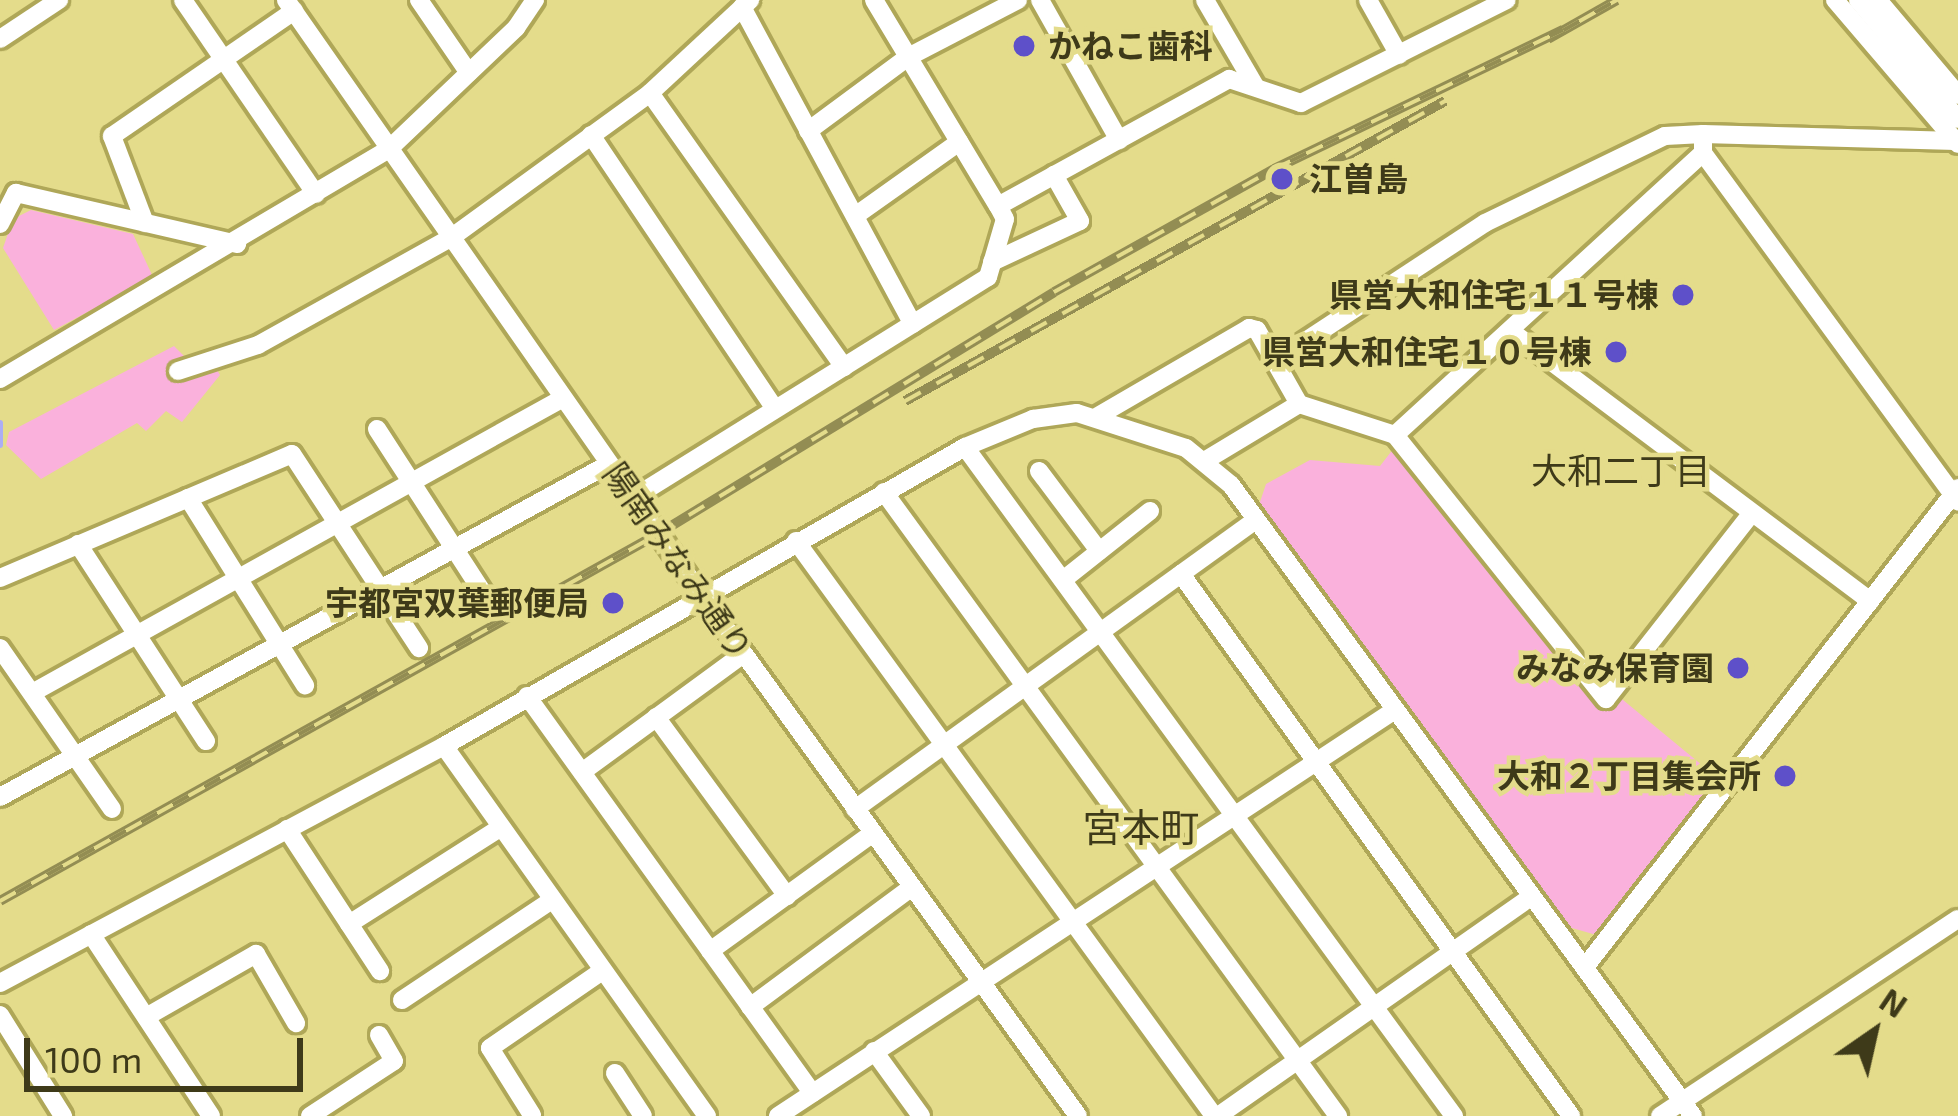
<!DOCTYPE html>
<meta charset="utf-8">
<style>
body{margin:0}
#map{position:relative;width:1958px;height:1116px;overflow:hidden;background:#e4dc8b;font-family:"Exo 2","Noto Sans JP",sans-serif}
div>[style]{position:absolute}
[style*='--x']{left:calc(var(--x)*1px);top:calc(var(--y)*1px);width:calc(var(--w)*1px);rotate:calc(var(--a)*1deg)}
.green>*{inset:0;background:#fab1dc}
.stream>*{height:6px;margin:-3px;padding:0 3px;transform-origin:3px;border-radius:3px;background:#acadf4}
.roads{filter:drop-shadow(3px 0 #afa758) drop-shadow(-3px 0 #afa758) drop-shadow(0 3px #afa758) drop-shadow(0 -3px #afa758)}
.minor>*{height:18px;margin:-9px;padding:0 9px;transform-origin:9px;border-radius:9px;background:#fff}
.rail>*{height:10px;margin-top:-5px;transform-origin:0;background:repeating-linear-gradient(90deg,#e4dc8b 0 18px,#938d53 0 36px);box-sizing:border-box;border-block:3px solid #938d53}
.dots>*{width:33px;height:33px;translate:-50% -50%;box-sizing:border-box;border:6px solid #e4dc8b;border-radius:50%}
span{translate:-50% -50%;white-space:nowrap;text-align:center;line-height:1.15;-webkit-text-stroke:9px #e4dc8b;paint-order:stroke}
.poi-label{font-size:33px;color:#3e3a19;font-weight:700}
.left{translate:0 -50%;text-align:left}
.right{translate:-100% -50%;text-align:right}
.street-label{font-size:33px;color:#3e3a19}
.neighbourhood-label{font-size:36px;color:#3e3a19}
.quarter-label{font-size:39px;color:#3e3a19}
.north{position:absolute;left:1814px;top:972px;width:120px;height:120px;-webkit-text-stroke:9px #e4dc8b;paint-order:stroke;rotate:34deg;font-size:33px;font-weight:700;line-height:48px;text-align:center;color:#3e3a19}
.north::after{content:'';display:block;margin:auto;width:42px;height:54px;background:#3e3a19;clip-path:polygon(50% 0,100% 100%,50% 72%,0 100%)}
.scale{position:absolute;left:24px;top:1038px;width:279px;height:54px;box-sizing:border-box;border:6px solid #3e3a19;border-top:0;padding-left:15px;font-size:36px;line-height:42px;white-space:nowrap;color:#3e3a19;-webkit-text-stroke:9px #e4dc8b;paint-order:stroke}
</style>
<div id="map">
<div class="green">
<i style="clip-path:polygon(31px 210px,133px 234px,153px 277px,54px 330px,3px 248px,13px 219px)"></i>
<i style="clip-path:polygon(174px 346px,187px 359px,207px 353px,220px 375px,182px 422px,166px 411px,146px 431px,137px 423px,41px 479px,6px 445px,9px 432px)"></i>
<i style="clip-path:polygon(1394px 448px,1604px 711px,1617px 695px,1720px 780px,1600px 936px,1565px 926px,1259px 505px,1266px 484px,1310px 460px,1380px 466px)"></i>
</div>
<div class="stream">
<i style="--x:0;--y:423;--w:22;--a:90"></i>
</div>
<div class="roads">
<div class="minor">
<i style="--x:183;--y:0;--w:235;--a:55.6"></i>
<i style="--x:286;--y:0;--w:723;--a:55.08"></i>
<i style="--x:700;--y:593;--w:645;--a:54.14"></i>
<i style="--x:419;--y:0;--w:88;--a:55.6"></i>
<i style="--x:874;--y:0;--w:240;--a:59"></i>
<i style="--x:1040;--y:0;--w:161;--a:60.6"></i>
<i style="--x:1205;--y:0;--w:99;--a:59.8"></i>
<i style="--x:1368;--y:0;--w:63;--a:60.6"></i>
<i style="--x:1835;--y:0;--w:189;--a:49.5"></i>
<i style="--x:1858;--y:0;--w:155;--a:50"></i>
<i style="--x:1878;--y:0;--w:124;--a:49.9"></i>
<i style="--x:742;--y:7;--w:360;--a:61.7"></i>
<i style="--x:0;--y:39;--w:71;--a:-33.5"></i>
<i style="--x:650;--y:93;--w:336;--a:54.7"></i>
<i style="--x:808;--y:131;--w:124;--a:-36.5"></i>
<i style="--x:908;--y:57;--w:124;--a:-27.4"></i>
<i style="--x:591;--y:135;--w:330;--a:56.1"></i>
<i style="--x:1703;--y:153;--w:432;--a:53.8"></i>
<i style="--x:855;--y:216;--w:128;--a:-35.4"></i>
<i style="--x:145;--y:223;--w:93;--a:-110.8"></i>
<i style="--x:112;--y:136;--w:221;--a:-34.5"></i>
<i style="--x:0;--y:224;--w:35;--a:-63"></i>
<i style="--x:16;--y:193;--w:227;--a:13"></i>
<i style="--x:992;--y:262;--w:97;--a:-25"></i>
<i style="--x:1080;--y:221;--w:53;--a:-119.5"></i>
<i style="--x:1512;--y:332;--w:448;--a:36.9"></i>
<i style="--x:1275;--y:361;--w:251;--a:-33.3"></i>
<i style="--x:1485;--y:223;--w:200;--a:-25.8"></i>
<i style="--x:1665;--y:136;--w:38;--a:-3"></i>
<i style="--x:178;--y:371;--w:84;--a:-18"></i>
<i style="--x:258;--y:345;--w:222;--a:-29.1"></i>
<i style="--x:452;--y:237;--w:245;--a:-36"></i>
<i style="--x:650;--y:93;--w:137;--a:-42.9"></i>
<i style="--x:0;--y:379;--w:453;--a:-30.6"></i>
<i style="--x:390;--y:148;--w:174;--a:-43.6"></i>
<i style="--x:516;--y:28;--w:34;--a:-56"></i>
<i style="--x:1098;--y:416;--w:175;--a:-30.2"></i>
<i style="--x:1249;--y:328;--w:8;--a:14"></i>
<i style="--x:1257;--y:330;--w:85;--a:60.4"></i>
<i style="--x:377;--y:429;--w:212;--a:57.1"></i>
<i style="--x:1395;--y:435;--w:418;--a:-42.5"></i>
<i style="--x:1703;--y:153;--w:19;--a:-90"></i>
<i style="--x:1703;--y:134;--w:253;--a:1.6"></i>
<i style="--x:965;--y:447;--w:829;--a:53.84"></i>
<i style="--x:1206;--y:460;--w:109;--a:-31.1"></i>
<i style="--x:1299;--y:404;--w:101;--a:17.9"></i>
<i style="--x:1395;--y:435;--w:338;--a:51.4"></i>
<i style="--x:1606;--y:699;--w:236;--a:-51.9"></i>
<i style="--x:1039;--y:471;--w:100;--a:53.1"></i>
<i style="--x:884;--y:492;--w:772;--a:53.96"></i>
<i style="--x:188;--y:498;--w:221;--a:58"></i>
<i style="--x:633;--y:498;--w:418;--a:-31.9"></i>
<i style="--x:988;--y:277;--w:60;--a:-73.7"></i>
<i style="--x:1005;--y:219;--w:15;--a:-118"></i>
<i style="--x:998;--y:206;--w:264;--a:-28.8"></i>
<i style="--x:1229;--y:79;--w:76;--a:18.4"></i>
<i style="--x:1301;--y:103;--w:230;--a:-26.6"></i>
<i style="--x:796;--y:541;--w:711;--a:53.98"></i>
<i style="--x:78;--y:544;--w:235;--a:57"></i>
<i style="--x:1181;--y:574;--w:668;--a:54.26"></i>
<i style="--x:0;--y:578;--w:317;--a:-23"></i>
<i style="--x:292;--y:454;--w:232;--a:56.8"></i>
<i style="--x:1063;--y:580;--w:111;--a:-38.4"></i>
<i style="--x:0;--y:648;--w:196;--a:55.2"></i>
<i style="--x:32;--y:693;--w:607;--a:-29.05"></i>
<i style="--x:527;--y:696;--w:489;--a:54.3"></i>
<i style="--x:656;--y:717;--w:222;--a:53.8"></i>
<i style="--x:444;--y:746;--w:454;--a:54.6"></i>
<i style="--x:582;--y:772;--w:200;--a:-36.2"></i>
<i style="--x:0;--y:797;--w:694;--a:-28.67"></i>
<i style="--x:855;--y:809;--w:494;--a:-35.8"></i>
<i style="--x:287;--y:829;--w:170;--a:56.8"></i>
<i style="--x:349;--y:924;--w:180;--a:-32.5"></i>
<i style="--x:91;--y:934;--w:218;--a:56.6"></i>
<i style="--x:710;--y:951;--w:201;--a:-35.9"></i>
<i style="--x:1585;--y:967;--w:607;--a:-52.09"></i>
<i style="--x:0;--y:983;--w:503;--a:-28.09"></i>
<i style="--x:444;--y:746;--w:601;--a:-29.85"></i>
<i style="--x:965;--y:447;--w:74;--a:-22.4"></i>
<i style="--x:1033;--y:419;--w:44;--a:-7.8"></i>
<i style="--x:1077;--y:413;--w:114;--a:17.8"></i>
<i style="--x:1186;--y:448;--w:58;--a:39.4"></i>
<i style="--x:1231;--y:485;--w:782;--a:53.79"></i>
<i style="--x:402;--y:1000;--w:180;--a:-33.7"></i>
<i style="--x:750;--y:1007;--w:202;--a:-36.5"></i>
<i style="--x:0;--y:1015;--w:119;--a:58"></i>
<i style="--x:146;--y:1017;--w:127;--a:-29.8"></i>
<i style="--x:256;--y:954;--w:80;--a:59.9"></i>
<i style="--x:874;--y:1051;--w:80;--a:54.1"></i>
<i style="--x:615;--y:1073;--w:51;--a:56.9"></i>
<i style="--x:532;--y:1115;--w:79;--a:-122.1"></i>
<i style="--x:490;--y:1048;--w:136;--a:-34.5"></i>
<i style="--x:310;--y:1116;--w:100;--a:-33.2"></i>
<i style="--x:394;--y:1061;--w:30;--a:-120"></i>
<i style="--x:778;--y:1116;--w:739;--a:-33.35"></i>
<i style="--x:1218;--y:1116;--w:383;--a:-35"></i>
<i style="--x:1660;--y:1116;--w:357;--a:-33.5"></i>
</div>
</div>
<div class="rail">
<i style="--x:1548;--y:39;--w:79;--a:-29.5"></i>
<i style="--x:905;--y:401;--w:618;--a:-29.05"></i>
<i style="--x:0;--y:901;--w:753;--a:-29.15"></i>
<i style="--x:658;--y:534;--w:464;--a:-31.4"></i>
<i style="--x:1054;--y:292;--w:252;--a:-29.2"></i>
<i style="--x:1274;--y:169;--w:321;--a:-25.7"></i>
</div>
<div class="dots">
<i style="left:1024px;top:46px;background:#5e50c9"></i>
<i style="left:1282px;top:179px;background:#5e50c9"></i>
<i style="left:1683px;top:295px;background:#5e50c9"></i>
<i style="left:1616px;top:352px;background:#5e50c9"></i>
<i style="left:613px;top:603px;background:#5e50c9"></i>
<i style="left:1738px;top:668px;background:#5e50c9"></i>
<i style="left:1785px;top:776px;background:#5e50c9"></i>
</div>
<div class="poi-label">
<span class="left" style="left:1048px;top:46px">かねこ歯科</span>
<span class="left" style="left:1309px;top:179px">江曽島</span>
<span class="right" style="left:1659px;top:295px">県営大和住宅１１号棟</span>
<span class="right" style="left:1592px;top:352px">県営大和住宅１０号棟</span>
<span class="right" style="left:589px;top:603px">宇都宮双葉郵便局</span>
<span class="right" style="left:1714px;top:668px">みなみ保育園</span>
<span class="right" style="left:1761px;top:776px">大和２丁目集会所</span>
</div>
<div class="street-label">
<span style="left:678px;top:561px;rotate:55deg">陽南みなみ通り</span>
</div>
<div class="neighbourhood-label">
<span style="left:1621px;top:470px">大和二丁目</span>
</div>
<div class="quarter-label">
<span style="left:1141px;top:827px">宮本町</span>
</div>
<div class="north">N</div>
<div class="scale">100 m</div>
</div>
